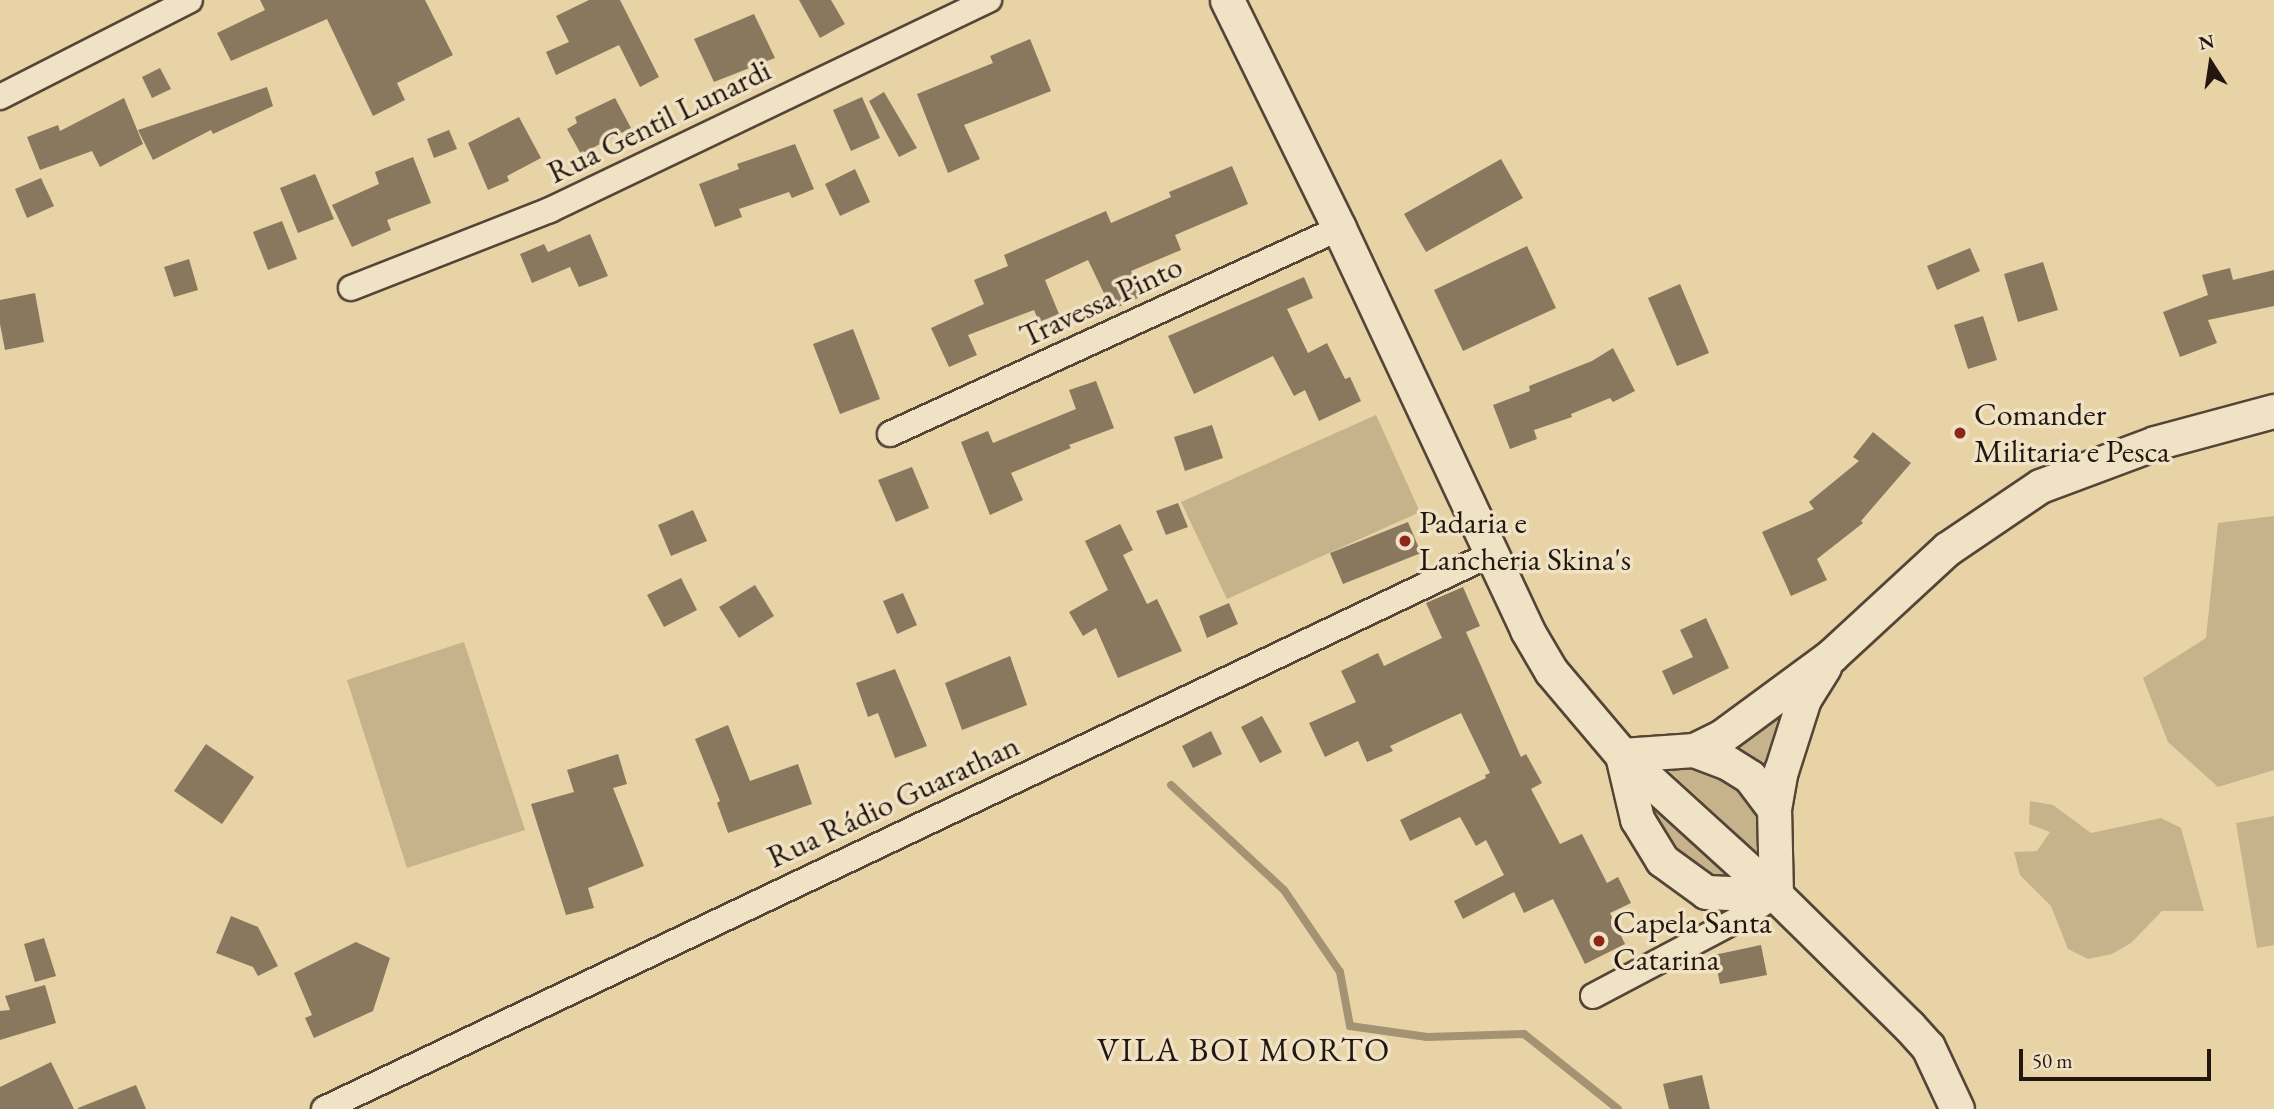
<!DOCTYPE html>
<meta charset="utf-8">
<style>
body{margin:0}
#map{position:relative;width:2274px;height:1109px;overflow:hidden;background:#e7d3a6;font-family:"EB Garamond",serif}
div>[style]{position:absolute}
[style*='--x']{left:calc(var(--x)*1px);top:calc(var(--y)*1px);width:calc(var(--w)*1px);rotate:calc(var(--a)*1deg)}
.green>*{inset:0;background:#c6b38c}
.stream>*{height:8px;margin:-4px;padding:0 4px;transform-origin:4px;border-radius:4px;background:#a49373}
.building>*{inset:0;background:#89785e}
.roads{filter:drop-shadow(2px 0 #544536) drop-shadow(-2px 0 #544536) drop-shadow(0 2px #544536) drop-shadow(0 -2px #544536)}
.street>*{height:24px;margin:-12px;padding:0 12px;transform-origin:12px;border-radius:12px;background:#efe2c5}
.secondary>*{height:33px;margin:-16.5px;padding:0 16.5px;transform-origin:16.5px;border-radius:16.5px;background:#efe2c5}
.dots>*{width:19px;height:19px;translate:-50% -50%;box-sizing:border-box;border:4px solid #efe2c5;border-radius:50%}
span{translate:-50% -50%;white-space:nowrap;text-align:center;line-height:1.15;-webkit-text-stroke:7px #efe2c5;paint-order:stroke}
.street-label{font-size:32px;color:#231610}
.poi-label{font-size:32px;color:#231610}
.left{translate:0 -50%;text-align:left}
.neighbourhood-label{font-size:33px;color:#231610;letter-spacing:2px}
.north{position:absolute;left:2176px;top:28px;width:70px;height:70px;-webkit-text-stroke:5px #efe2c5;paint-order:stroke;rotate:348deg;font-size:19px;font-weight:700;line-height:28px;text-align:center;color:#231610}
.north::after{content:'';display:block;margin:auto;width:24px;height:32px;background:#231610;clip-path:polygon(50% 0,100% 100%,50% 72%,0 100%)}
.scale{position:absolute;left:2019px;top:1049px;width:192px;height:32px;box-sizing:border-box;border:4px solid #231610;border-top:0;padding-left:9px;font-size:21px;line-height:24px;white-space:nowrap;color:#231610;-webkit-text-stroke:5px #efe2c5;paint-order:stroke}
</style>
<div id="map">
<div class="green">
<i style="clip-path:polygon(1376px 415px,1420px 512px,1227px 599px,1181px 502px)"></i>
<i style="clip-path:polygon(2274px 516px,2274px 770px,2218px 787px,2168px 742px,2143px 678px,2206px 638px,2218px 523px)"></i>
<i style="clip-path:polygon(464px 642px,525px 830px,407px 868px,347px 680px)"></i>
<i style="clip-path:polygon(1795px 693px,1765px 783px,1721px 750px)"></i>
<i style="clip-path:polygon(1697px 763px,1725px 778px,1755px 812px,1760px 834px,1758px 853px,1667px 769px,1679px 764px)"></i>
<i style="clip-path:polygon(2030px 801px,2053px 805px,2091px 833px,2161px 818px,2181px 828px,2204px 911px,2162px 911px,2131px 943px,2112px 954px,2088px 959px,2068px 949px,2051px 906px,2020px 875px,2014px 852px,2037px 851px,2050px 832px,2029px 824px)"></i>
<i style="clip-path:polygon(1649px 802px,1731px 879px,1720px 884px,1670px 853px,1649px 819px)"></i>
<i style="clip-path:polygon(2274px 816px,2274px 945px,2257px 948px,2236px 823px)"></i>
</div>
<div class="stream">
<i style="--x:1171;--y:785;--w:154;--a:42.9"></i>
<i style="--x:1284;--y:890;--w:99;--a:55.7"></i>
<i style="--x:1340;--y:972;--w:55;--a:79.5"></i>
<i style="--x:1350;--y:1026;--w:78;--a:8.1"></i>
<i style="--x:1427;--y:1037;--w:97;--a:-1.8"></i>
<i style="--x:1524;--y:1034;--w:120;--a:38.6"></i>
</div>
<div class="building">
<i style="clip-path:polygon(260px 0,425px 0,453px 55px,397px 83px,405px 100px,373px 116px,327px 19px,231px 61px,217px 33px,265px 10px)"></i>
<i style="clip-path:polygon(589px 0,620px 0,659px 77px,640px 87px,619px 45px,556px 75px,546px 52px,569px 42px,556px 16px)"></i>
<i style="clip-path:polygon(799px 0,831px 0,845px 24px,820px 38px)"></i>
<i style="clip-path:polygon(754px 14px,775px 58px,714px 82px,694px 39px)"></i>
<i style="clip-path:polygon(1030px 39px,1051px 91px,964px 125px,980px 159px,948px 173px,917px 94px,993px 63px,990px 56px)"></i>
<i style="clip-path:polygon(160px 68px,171px 89px,152px 98px,142px 77px)"></i>
<i style="clip-path:polygon(267px 87px,273px 106px,213px 134px,211px 130px,153px 160px,138px 130px)"></i>
<i style="clip-path:polygon(884px 92px,917px 148px,899px 157px,869px 101px)"></i>
<i style="clip-path:polygon(862px 97px,880px 138px,851px 151px,833px 110px)"></i>
<i style="clip-path:polygon(124px 98px,143px 144px,100px 167px,92px 151px,40px 170px,27px 137px,58px 125px,60px 131px)"></i>
<i style="clip-path:polygon(615px 98px,631px 128px,581px 154px,567px 129px,577px 123px,575px 117px)"></i>
<i style="clip-path:polygon(519px 117px,541px 158px,507px 176px,509px 181px,488px 190px,468px 143px)"></i>
<i style="clip-path:polygon(449px 130px,457px 149px,434px 158px,427px 139px)"></i>
<i style="clip-path:polygon(795px 144px,814px 189px,792px 198px,789px 192px,739px 209px,742px 217px,715px 227px,699px 184px,739px 169px,737px 164px)"></i>
<i style="clip-path:polygon(413px 157px,431px 203px,387px 220px,391px 230px,352px 247px,332px 205px,379px 184px,375px 172px)"></i>
<i style="clip-path:polygon(1501px 159px,1523px 198px,1426px 252px,1404px 214px)"></i>
<i style="clip-path:polygon(1232px 166px,1248px 204px,1175px 235px,1181px 250px,1131px 271px,1142px 296px,1112px 310px,1088px 260px,1045px 280px,1059px 314px,1039px 322px,1034px 310px,968px 335px,977px 355px,949px 367px,931px 328px,984px 304px,974px 280px,1008px 266px,1004px 255px,1106px 211px,1111px 223px,1171px 197px,1169px 192px)"></i>
<i style="clip-path:polygon(855px 169px,870px 202px,840px 216px,825px 184px)"></i>
<i style="clip-path:polygon(315px 174px,334px 219px,298px 233px,280px 188px)"></i>
<i style="clip-path:polygon(41px 178px,54px 206px,27px 218px,15px 189px)"></i>
<i style="clip-path:polygon(282px 221px,297px 259px,268px 270px,253px 232px)"></i>
<i style="clip-path:polygon(590px 234px,608px 276px,579px 287px,570px 267px,532px 283px,520px 254px,544px 244px,548px 252px)"></i>
<i style="clip-path:polygon(1527px 246px,1556px 308px,1463px 351px,1434px 290px)"></i>
<i style="clip-path:polygon(1970px 248px,1980px 271px,1937px 290px,1927px 266px)"></i>
<i style="clip-path:polygon(189px 259px,198px 290px,174px 297px,164px 267px)"></i>
<i style="clip-path:polygon(2043px 262px,2058px 310px,2018px 322px,2004px 274px)"></i>
<i style="clip-path:polygon(2230px 268px,2233px 280px,2274px 270px,2274px 306px,2208px 320px,2217px 343px,2180px 357px,2163px 312px,2208px 295px,2202px 275px)"></i>
<i style="clip-path:polygon(1304px 277px,1313px 298px,1287px 309px,1308px 353px,1327px 343px,1345px 379px,1350px 377px,1361px 401px,1319px 421px,1305px 390px,1294px 396px,1273px 356px,1194px 394px,1168px 336px)"></i>
<i style="clip-path:polygon(1680px 284px,1709px 353px,1677px 366px,1648px 298px)"></i>
<i style="clip-path:polygon(35px 293px,44px 342px,5px 350px,0 324px,0 300px)"></i>
<i style="clip-path:polygon(1983px 316px,1997px 360px,1968px 369px,1954px 325px)"></i>
<i style="clip-path:polygon(853px 329px,880px 399px,840px 414px,813px 344px)"></i>
<i style="clip-path:polygon(1613px 348px,1635px 391px,1613px 402px,1610px 398px,1571px 414px,1572px 417px,1534px 430px,1537px 439px,1510px 449px,1493px 405px,1530px 391px,1529px 386px,1592px 361px)"></i>
<i style="clip-path:polygon(1096px 381px,1114px 428px,1069px 445px,1071px 448px,1011px 473px,1023px 500px,990px 515px,961px 442px,988px 431px,993px 443px,1076px 409px,1069px 390px)"></i>
<i style="clip-path:polygon(1212px 425px,1223px 458px,1185px 471px,1174px 437px)"></i>
<i style="clip-path:polygon(1873px 432px,1911px 463px,1861px 521px,1863px 523px,1817px 559px,1827px 580px,1791px 596px,1762px 532px,1814px 509px,1809px 502px,1859px 461px,1853px 457px)"></i>
<i style="clip-path:polygon(912px 467px,929px 508px,896px 522px,878px 480px)"></i>
<i style="clip-path:polygon(1178px 503px,1188px 527px,1166px 535px,1156px 511px)"></i>
<i style="clip-path:polygon(693px 510px,707px 541px,671px 556px,658px 525px)"></i>
<i style="clip-path:polygon(1408px 522px,1421px 553px,1343px 584px,1330px 553px)"></i>
<i style="clip-path:polygon(1120px 524px,1133px 550px,1123px 555px,1147px 604px,1157px 599px,1182px 651px,1118px 678px,1096px 628px,1083px 636px,1069px 612px,1108px 590px,1085px 541px)"></i>
<i style="clip-path:polygon(681px 578px,697px 610px,664px 627px,647px 595px)"></i>
<i style="clip-path:polygon(755px 585px,774px 616px,739px 638px,719px 607px)"></i>
<i style="clip-path:polygon(1463px 587px,1480px 626px,1466px 632px,1521px 757px,1526px 754px,1542px 783px,1531px 789px,1560px 844px,1582px 834px,1607px 883px,1618px 877px,1631px 903px,1610px 913px,1625px 944px,1585px 964px,1553px 899px,1524px 913px,1514px 892px,1463px 919px,1454px 901px,1504px 875px,1486px 840px,1476px 846px,1460px 817px,1410px 841px,1400px 820px,1486px 778px,1485px 775px,1490px 773px,1461px 713px,1390px 746px,1393px 751px,1367px 762px,1358px 741px,1325px 757px,1309px 723px,1356px 702px,1341px 671px,1378px 653px,1384px 666px,1442px 638px,1426px 603px)"></i>
<i style="clip-path:polygon(903px 593px,917px 625px,897px 634px,883px 601px)"></i>
<i style="clip-path:polygon(1229px 603px,1238px 624px,1207px 638px,1199px 616px)"></i>
<i style="clip-path:polygon(1706px 618px,1729px 668px,1673px 695px,1662px 671px,1693px 657px,1680px 630px)"></i>
<i style="clip-path:polygon(1010px 656px,1027px 705px,962px 730px,945px 683px)"></i>
<i style="clip-path:polygon(895px 669px,927px 746px,895px 758px,878px 713px,868px 717px,856px 683px)"></i>
<i style="clip-path:polygon(1262px 716px,1282px 752px,1260px 763px,1241px 727px)"></i>
<i style="clip-path:polygon(728px 725px,750px 781px,798px 764px,812px 804px,728px 833px,717px 803px,720px 801px,695px 739px)"></i>
<i style="clip-path:polygon(1211px 731px,1222px 754px,1193px 768px,1182px 746px)"></i>
<i style="clip-path:polygon(206px 744px,254px 777px,222px 824px,174px 791px)"></i>
<i style="clip-path:polygon(618px 754px,627px 784px,613px 788px,644px 866px,588px 888px,594px 908px,566px 915px,531px 804px,574px 792px,567px 770px)"></i>
<i style="clip-path:polygon(231px 916px,258px 927px,278px 966px,258px 976px,253px 967px,216px 953px)"></i>
<i style="clip-path:polygon(44px 938px,56px 976px,35px 982px,24px 944px)"></i>
<i style="clip-path:polygon(356px 942px,390px 958px,373px 1011px,314px 1038px,305px 1018px,312px 1015px,294px 973px)"></i>
<i style="clip-path:polygon(1761px 945px,1767px 975px,1720px 984px,1714px 955px)"></i>
<i style="clip-path:polygon(45px 985px,56px 1023px,0 1040px,0 1011px,10px 1010px,5px 996px)"></i>
<i style="clip-path:polygon(51px 1062px,74px 1109px,0 1109px,0 1087px)"></i>
<i style="clip-path:polygon(1702px 1075px,1710px 1109px,1669px 1109px,1663px 1084px)"></i>
<i style="clip-path:polygon(136px 1085px,146px 1109px,78px 1109px,78px 1108px)"></i>
</div>
<div class="roads">
<div class="street">
<i style="--x:0;--y:97;--w:213;--a:-27"></i>
<i style="--x:351;--y:288;--w:214;--a:-21.4"></i>
<i style="--x:550;--y:210;--w:487;--a:-25.6"></i>
<i style="--x:890;--y:434;--w:494;--a:-24.6"></i>
<i style="--x:1593;--y:996;--w:173;--a:-27.9"></i>
<i style="--x:1746;--y:915;--w:36;--a:-34"></i>
<i style="--x:324;--y:1109;--w:1292;--a:-25.43"></i>
</div>
<div class="secondary">
<i style="--x:1227;--y:0;--w:254;--a:63.8"></i>
<i style="--x:1339;--y:228;--w:444;--a:64.9"></i>
<i style="--x:1527;--y:630;--w:48;--a:59.7"></i>
<i style="--x:1551;--y:671;--w:110;--a:49.8"></i>
<i style="--x:1622;--y:755;--w:208;--a:42.3"></i>
<i style="--x:1776;--y:895;--w:187;--a:44.6"></i>
<i style="--x:1909;--y:1026;--w:28;--a:48"></i>
<i style="--x:1928;--y:1047;--w:68;--a:64.9"></i>
<i style="--x:1694;--y:750;--w:36;--a:21"></i>
<i style="--x:1728;--y:763;--w:26;--a:32"></i>
<i style="--x:1750;--y:777;--w:40;--a:53"></i>
<i style="--x:1622;--y:755;--w:72;--a:-4"></i>
<i style="--x:1694;--y:750;--w:30;--a:-26"></i>
<i style="--x:1721;--y:737;--w:137;--a:-36.4"></i>
<i style="--x:1831;--y:656;--w:158;--a:-42.7"></i>
<i style="--x:1947;--y:549;--w:112;--a:-34.1"></i>
<i style="--x:2040;--y:486;--w:123;--a:-20.5"></i>
<i style="--x:2155;--y:443;--w:123;--a:-15.1"></i>
<i style="--x:1622;--y:755;--w:66;--a:76.8"></i>
<i style="--x:1637;--y:819;--w:48;--a:58.6"></i>
<i style="--x:1662;--y:860;--w:54;--a:36"></i>
<i style="--x:1706;--y:892;--w:70;--a:2.5"></i>
<i style="--x:1776;--y:895;--w:86;--a:-91.3"></i>
<i style="--x:1774;--y:809;--w:39;--a:-80"></i>
<i style="--x:1781;--y:771;--w:76;--a:-72.3"></i>
<i style="--x:1804;--y:699;--w:38;--a:-58"></i>
</div>
</div>
<div class="dots">
<i style="left:1960px;top:433px;background:#8f2418"></i>
<i style="left:1405px;top:541px;background:#8f2418"></i>
<i style="left:1599px;top:941px;background:#8f2418"></i>
</div>
<div class="street-label">
<span style="left:659px;top:121px;rotate:-26deg">Rua Gentil Lunardi</span>
<span style="left:1101px;top:301px;rotate:-25deg">Travessa Pinto</span>
<span style="left:893px;top:801px;rotate:-25deg">Rua Rádio Guarathan</span>
</div>
<div class="poi-label">
<span class="left" style="left:1974px;top:433px">Comander<br>Militaria e Pesca</span>
<span class="left" style="left:1419px;top:541px">Padaria e<br>Lancheria Skina's</span>
<span class="left" style="left:1613px;top:941px">Capela Santa<br>Catarina</span>
</div>
<div class="neighbourhood-label">
<span style="left:1244px;top:1050px">VILA BOI MORTO</span>
</div>
<div class="north">N</div>
<div class="scale">50 m</div>
</div>
